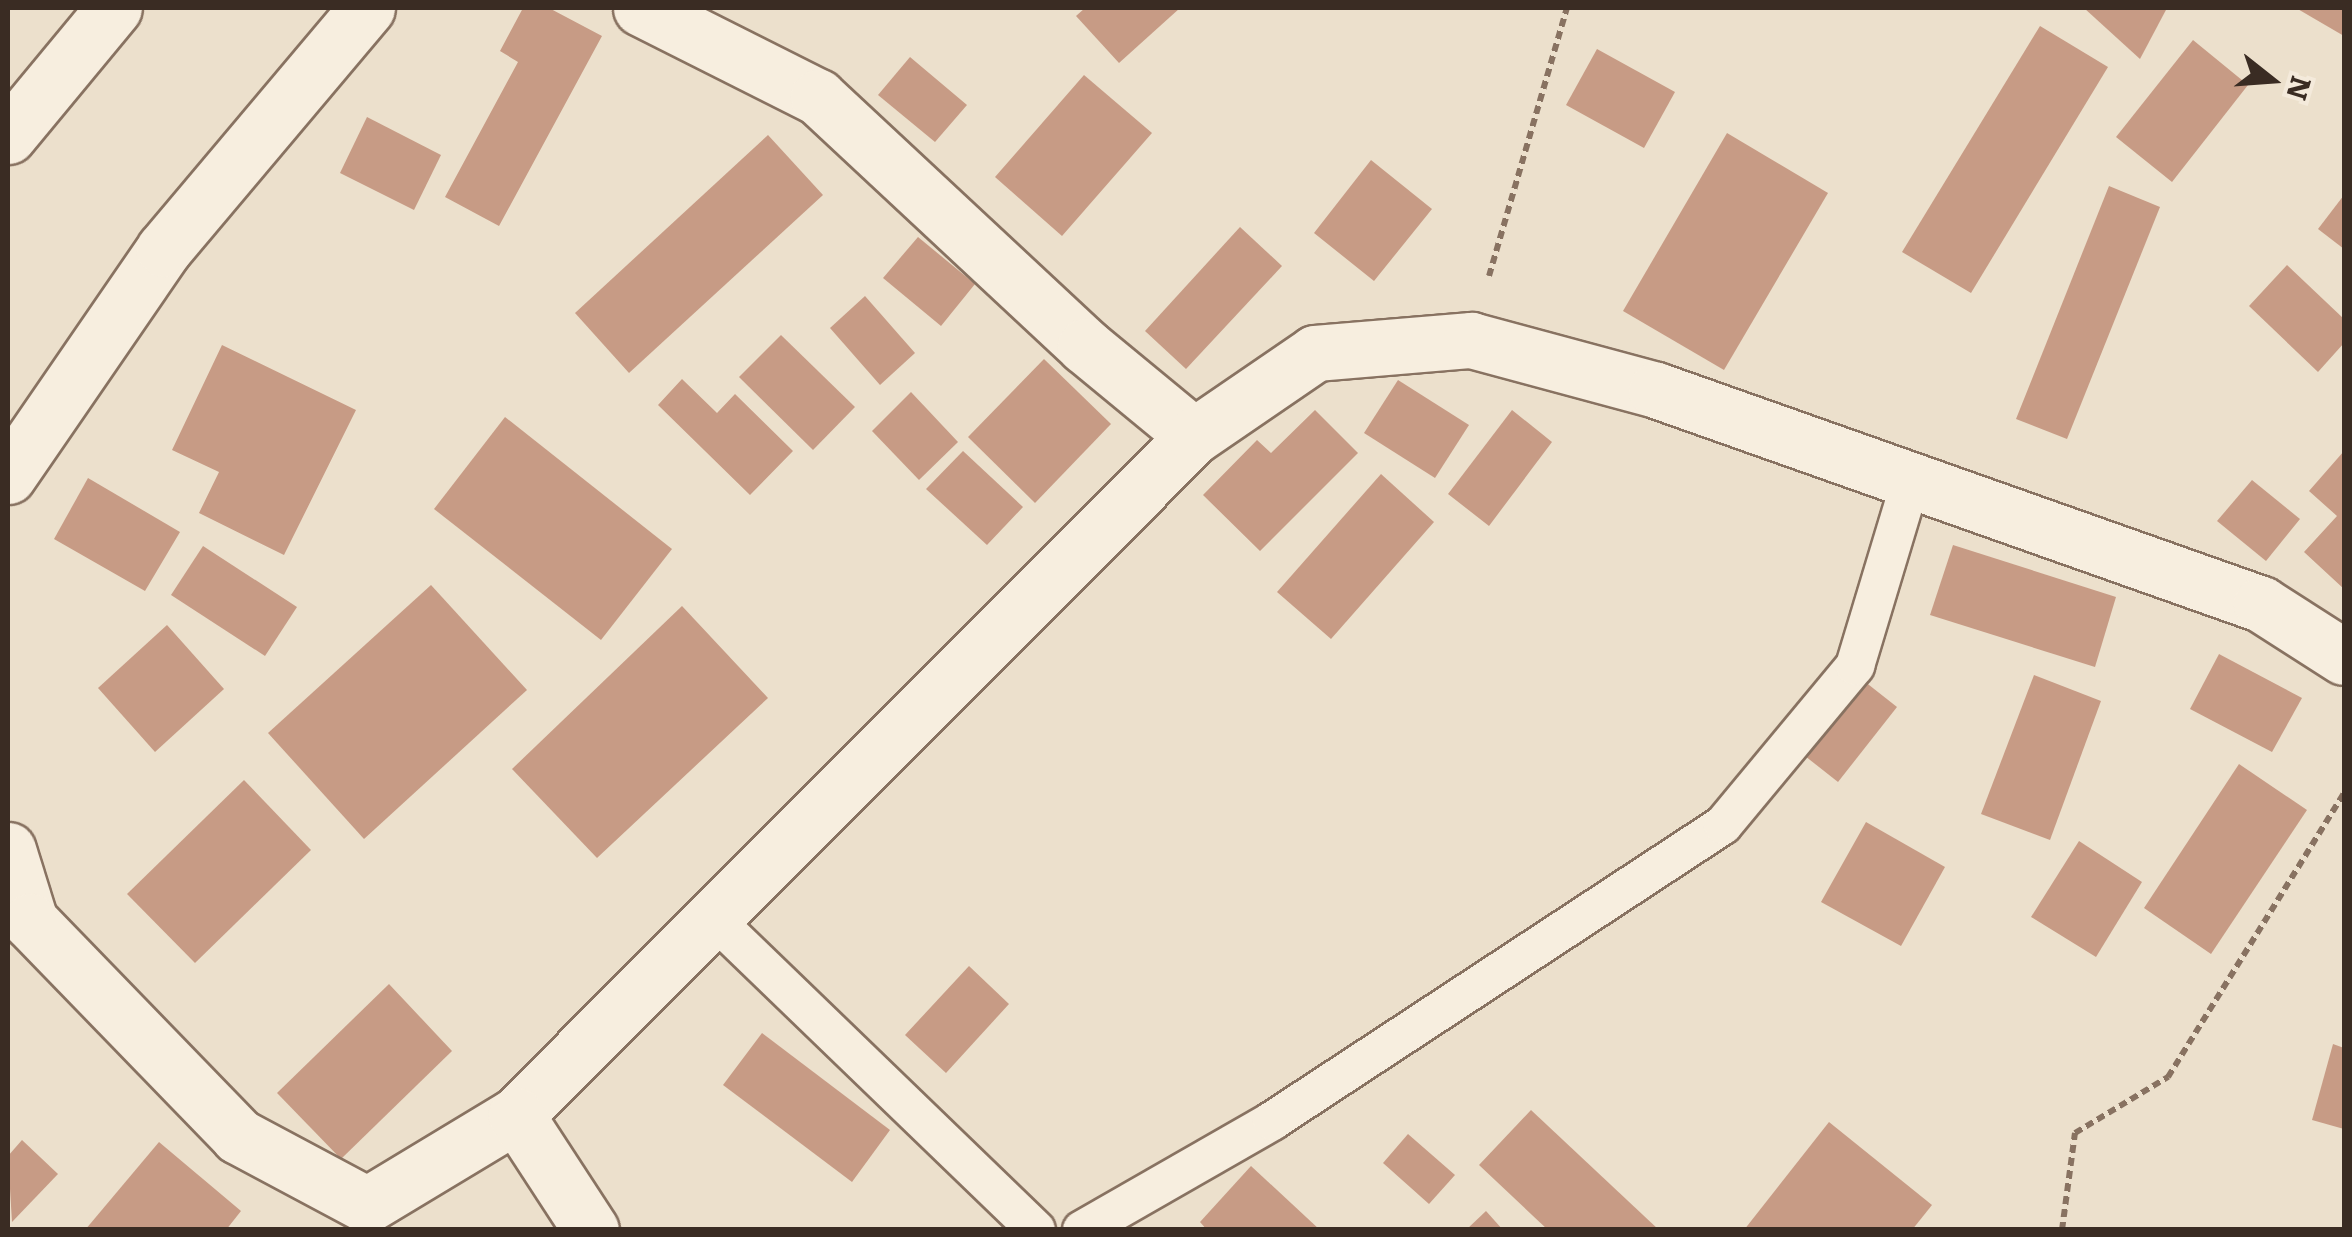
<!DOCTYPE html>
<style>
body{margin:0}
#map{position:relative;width:2352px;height:1237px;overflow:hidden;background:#ece0cc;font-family:Literata,serif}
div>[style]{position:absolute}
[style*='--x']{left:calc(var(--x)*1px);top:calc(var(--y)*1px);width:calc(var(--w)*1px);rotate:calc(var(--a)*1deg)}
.building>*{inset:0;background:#c79b85}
.path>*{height:6px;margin-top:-3px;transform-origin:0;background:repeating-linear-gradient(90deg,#887261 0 8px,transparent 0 13px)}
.roads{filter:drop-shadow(2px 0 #887261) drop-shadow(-2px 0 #887261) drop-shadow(0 2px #887261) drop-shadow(0 -2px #887261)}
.service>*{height:38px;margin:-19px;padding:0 19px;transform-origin:19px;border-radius:19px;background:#f7eedf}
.minor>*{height:55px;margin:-27.5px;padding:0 27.5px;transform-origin:27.5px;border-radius:27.5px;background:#f7eedf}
.secondary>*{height:55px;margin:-27.5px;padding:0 27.5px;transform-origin:27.5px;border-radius:27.5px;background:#f7eedf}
span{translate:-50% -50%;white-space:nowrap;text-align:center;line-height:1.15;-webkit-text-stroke:8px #f4eadb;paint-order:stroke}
.frame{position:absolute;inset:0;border:10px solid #3a2c23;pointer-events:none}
.north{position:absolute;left:2222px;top:30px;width:100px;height:100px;-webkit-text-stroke:8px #f4eadb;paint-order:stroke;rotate:107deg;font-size:28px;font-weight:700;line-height:40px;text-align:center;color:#3a2c23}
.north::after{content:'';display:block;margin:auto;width:35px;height:45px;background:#3a2c23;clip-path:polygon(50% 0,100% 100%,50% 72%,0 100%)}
</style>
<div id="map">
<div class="building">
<i style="clip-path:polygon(523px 8px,549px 8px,602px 36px,499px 226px,445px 197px,518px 62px,500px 51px)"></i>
<i style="clip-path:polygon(1085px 8px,1180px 8px,1119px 63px,1076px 16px)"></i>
<i style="clip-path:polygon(2084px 8px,2167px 8px,2140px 59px)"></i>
<i style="clip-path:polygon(2296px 8px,2344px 8px,2344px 36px)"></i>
<i style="clip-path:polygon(2040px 26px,2108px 67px,1971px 293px,1902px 252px)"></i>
<i style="clip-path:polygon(2193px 40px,2248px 85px,2172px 182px,2116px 137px)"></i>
<i style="clip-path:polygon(1597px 49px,1675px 92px,1644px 148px,1566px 105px)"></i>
<i style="clip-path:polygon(910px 57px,967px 105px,935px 142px,878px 95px)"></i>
<i style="clip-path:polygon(1084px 75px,1152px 133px,1062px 236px,995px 177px)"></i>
<i style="clip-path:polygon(367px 117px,441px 155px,414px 210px,340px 173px)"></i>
<i style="clip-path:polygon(1727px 133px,1828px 193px,1724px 370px,1623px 311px)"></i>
<i style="clip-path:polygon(768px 135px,823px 195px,629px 373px,575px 313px)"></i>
<i style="clip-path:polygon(1371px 160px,1432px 209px,1374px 281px,1314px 233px)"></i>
<i style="clip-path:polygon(2109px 186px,2160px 207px,2067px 439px,2016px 419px)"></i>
<i style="clip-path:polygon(2344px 195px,2344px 249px,2318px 229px)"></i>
<i style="clip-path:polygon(1240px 227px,1282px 266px,1186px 369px,1145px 331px)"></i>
<i style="clip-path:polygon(918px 237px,975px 284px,941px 326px,883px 278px)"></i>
<i style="clip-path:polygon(2287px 265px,2344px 319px,2344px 343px,2318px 372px,2249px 306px)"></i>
<i style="clip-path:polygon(865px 296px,915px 353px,880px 385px,830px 328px)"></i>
<i style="clip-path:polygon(781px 335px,855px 407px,813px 450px,739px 377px)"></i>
<i style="clip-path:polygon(222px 345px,356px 410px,284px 555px,199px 513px,219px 472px,172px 450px)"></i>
<i style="clip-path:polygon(1044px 359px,1111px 424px,1035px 503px,968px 437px)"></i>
<i style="clip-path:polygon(682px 379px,717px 413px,735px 394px,793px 451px,750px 495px,658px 405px)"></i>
<i style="clip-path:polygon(1398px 380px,1469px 425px,1435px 478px,1364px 433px)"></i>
<i style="clip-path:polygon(911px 392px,958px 442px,919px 480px,872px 431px)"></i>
<i style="clip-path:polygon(1315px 410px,1358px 453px,1260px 551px,1203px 495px,1257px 440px,1271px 453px)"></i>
<i style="clip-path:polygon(1512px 410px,1552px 442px,1489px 526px,1448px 494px)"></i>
<i style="clip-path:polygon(505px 417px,672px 549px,601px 640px,434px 509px)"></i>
<i style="clip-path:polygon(963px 451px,1023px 507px,987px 545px,926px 489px)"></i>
<i style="clip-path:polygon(2344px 451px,2344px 589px,2304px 552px,2337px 516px,2309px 491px)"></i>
<i style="clip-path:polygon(1381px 474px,1434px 522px,1331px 639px,1277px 592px)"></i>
<i style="clip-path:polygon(88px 478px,180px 532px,145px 591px,54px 539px)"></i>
<i style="clip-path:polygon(2252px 480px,2300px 519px,2266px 561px,2217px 521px)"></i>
<i style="clip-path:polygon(1953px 545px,2116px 597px,2095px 667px,1930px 615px)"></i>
<i style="clip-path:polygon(203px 546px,297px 607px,265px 656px,171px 595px)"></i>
<i style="clip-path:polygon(431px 585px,527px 690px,364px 839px,268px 733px)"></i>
<i style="clip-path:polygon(682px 606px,768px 698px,597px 858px,512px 769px)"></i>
<i style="clip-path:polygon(167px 625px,224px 689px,155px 752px,98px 688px)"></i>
<i style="clip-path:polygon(2219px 654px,2302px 698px,2272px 752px,2190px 709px)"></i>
<i style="clip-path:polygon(2034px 675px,2101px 701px,2050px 840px,1981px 814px)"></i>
<i style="clip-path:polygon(1864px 681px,1897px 707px,1838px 782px,1805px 756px)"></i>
<i style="clip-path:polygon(2239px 764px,2307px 810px,2211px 954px,2144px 908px)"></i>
<i style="clip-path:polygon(244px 780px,311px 850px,195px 963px,127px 894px)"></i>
<i style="clip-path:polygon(1866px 822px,1945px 867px,1901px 946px,1821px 902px)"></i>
<i style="clip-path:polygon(2079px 841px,2142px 882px,2096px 957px,2031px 917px)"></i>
<i style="clip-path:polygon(969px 966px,1009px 1004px,946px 1073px,905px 1035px)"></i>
<i style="clip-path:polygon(389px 984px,452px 1051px,341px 1159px,277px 1093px)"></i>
<i style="clip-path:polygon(762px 1033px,890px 1130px,852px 1182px,723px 1085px)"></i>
<i style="clip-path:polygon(2333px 1044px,2344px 1048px,2344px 1129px,2312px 1120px)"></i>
<i style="clip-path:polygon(1531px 1110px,1659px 1230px,1548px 1230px,1479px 1165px)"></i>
<i style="clip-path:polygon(1829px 1122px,1932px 1205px,1912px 1230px,1744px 1230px)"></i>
<i style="clip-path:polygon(1408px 1134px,1455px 1175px,1429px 1204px,1383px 1163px)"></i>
<i style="clip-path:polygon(22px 1140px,58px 1174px,12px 1222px,8px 1156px)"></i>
<i style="clip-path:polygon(159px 1142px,241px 1211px,226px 1230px,85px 1230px)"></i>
<i style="clip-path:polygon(1251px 1166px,1320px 1230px,1207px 1230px,1200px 1222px)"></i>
<i style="clip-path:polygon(1486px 1211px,1503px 1230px,1466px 1230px)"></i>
</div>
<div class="path">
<i style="--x:1489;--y:276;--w:279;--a:-73.8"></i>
<i style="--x:2062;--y:1230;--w:98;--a:-82.4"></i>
<i style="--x:2075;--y:1133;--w:109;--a:-31.1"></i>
<i style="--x:2168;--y:1077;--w:334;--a:-58.2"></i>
</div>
<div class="roads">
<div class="service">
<i style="--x:710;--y:915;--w:453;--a:44"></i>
<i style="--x:1082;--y:1230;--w:219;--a:-29.8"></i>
<i style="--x:1272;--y:1121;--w:539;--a:-33.28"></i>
<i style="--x:1723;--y:825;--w:207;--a:-50.3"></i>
<i style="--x:1855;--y:666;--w:194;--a:-73.2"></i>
</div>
<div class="minor">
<i style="--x:641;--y:8;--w:198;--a:26.7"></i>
<i style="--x:818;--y:97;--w:365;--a:43"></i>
<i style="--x:1085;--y:346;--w:141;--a:39.5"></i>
<i style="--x:8;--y:476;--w:275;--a:-55.5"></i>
<i style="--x:164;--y:249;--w:315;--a:-49.9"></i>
<i style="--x:8;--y:850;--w:74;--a:72.8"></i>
<i style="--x:30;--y:921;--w:299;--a:45.9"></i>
<i style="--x:238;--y:1136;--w:146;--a:28.1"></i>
<i style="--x:367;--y:1205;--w:174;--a:-31.1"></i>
<i style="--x:516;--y:1115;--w:960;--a:-45.04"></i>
<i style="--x:1194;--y:436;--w:147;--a:-34.4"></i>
<i style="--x:1315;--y:353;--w:157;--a:-4.8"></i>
<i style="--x:1471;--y:340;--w:192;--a:15.1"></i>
<i style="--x:1656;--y:390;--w:642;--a:19.48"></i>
<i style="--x:2261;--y:604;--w:98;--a:32.6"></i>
<i style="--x:516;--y:1115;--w:137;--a:56.9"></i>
</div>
<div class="secondary">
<i style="--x:8;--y:136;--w:166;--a:-50.4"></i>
</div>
</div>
<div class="frame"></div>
<div class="north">N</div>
</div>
